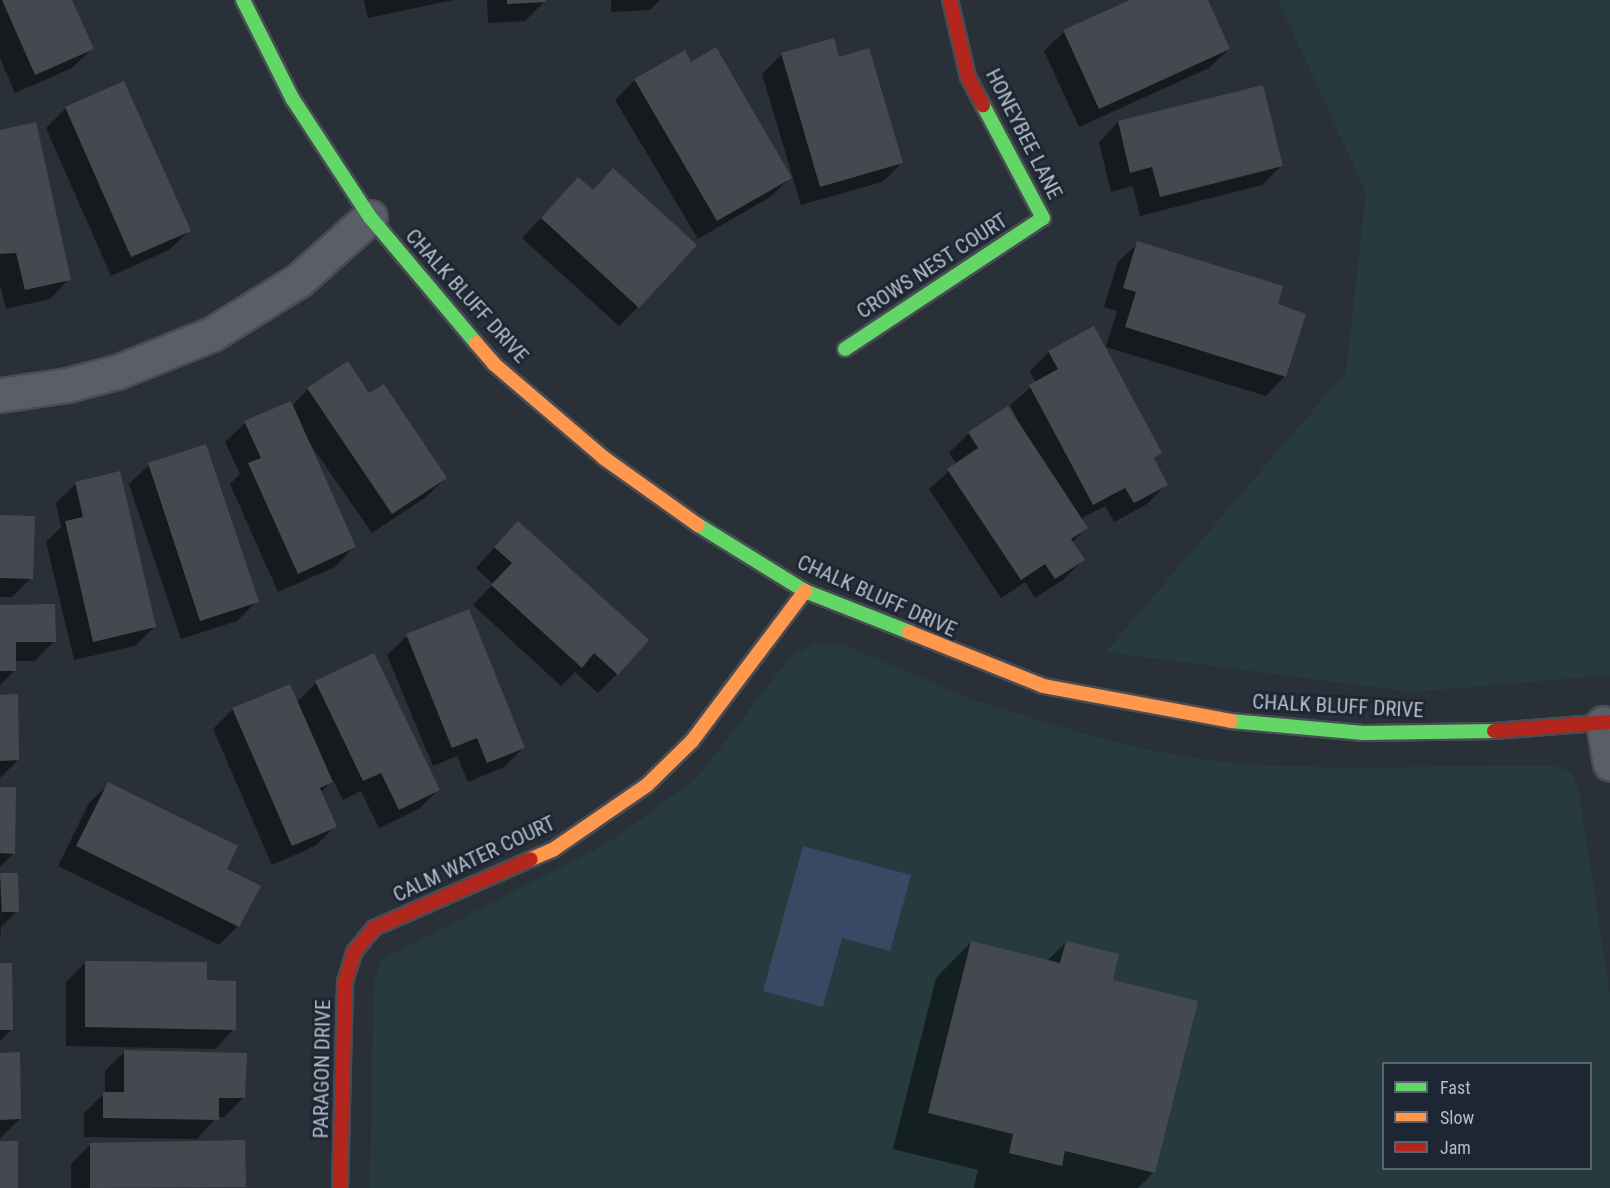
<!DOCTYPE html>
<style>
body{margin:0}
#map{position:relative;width:1610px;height:1188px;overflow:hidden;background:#2a3038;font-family:"Roboto Condensed",sans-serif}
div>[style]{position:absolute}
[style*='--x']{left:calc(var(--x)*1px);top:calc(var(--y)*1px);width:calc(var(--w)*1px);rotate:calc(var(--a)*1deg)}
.green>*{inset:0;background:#273a3e}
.water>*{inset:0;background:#384963}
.shadow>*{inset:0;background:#0007}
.building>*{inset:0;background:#444950}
.roads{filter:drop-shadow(2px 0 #484c53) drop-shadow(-2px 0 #484c53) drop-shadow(0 2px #484c53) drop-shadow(0 -2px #484c53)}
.street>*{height:33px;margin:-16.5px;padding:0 16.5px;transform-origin:16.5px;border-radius:16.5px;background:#5a5e66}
.fast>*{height:14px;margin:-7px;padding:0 7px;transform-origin:7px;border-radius:7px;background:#63d668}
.slow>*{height:14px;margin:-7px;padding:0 7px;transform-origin:7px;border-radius:7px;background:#ff974d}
.jam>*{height:14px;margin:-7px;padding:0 7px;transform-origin:7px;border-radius:7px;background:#b3261e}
span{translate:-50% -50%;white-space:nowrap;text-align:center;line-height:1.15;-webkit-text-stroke:6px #1d2633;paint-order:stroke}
.street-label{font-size:21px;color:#b4bcc9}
.legend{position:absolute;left:1382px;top:1062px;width:210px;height:108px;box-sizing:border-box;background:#1d2633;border:2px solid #59626f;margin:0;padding:8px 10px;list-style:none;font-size:18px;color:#b4bcc9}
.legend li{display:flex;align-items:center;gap:12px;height:30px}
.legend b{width:30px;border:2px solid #59626f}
</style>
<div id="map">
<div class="green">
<i style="clip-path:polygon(1278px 0,1610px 0,1610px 675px,1412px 692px,1106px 652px,1346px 372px,1366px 192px)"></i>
<i style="clip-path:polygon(evenodd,815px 644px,842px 644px,971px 699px,1098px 738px,1174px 755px,1239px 764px,1342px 768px,1551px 765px,1571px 772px,1578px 786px,1610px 994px,1610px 1188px,370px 1188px,374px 980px,381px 960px,608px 843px,697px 778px,791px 656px,815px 644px,1384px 1064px,1590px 1064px,1590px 1168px,1384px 1168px,1384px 1064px)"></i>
</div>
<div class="water">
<i style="clip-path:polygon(803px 846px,911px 875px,890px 951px,842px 938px,823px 1007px,763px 991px)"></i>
</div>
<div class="shadow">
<i style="clip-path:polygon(0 0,70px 0,92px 49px,72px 68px,15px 93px,0 58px)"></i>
<i style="clip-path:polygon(364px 0,453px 0,368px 18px)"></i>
<i style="clip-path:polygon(487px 0,544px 0,544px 2px,525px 21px,488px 23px)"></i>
<i style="clip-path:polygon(611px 0,660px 0,650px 10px,611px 12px)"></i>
<i style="clip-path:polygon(1134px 0,1206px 0,1229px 49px,1209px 68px,1079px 127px,1044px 51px,1064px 32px)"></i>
<i style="clip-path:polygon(782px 54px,838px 58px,902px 163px,882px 182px,801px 205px,762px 74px)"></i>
<i style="clip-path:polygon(691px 64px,790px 178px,770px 197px,698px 239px,615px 100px,635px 80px)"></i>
<i style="clip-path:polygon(66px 108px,189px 231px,169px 250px,111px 276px,46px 128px)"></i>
<i style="clip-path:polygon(1118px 122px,1282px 165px,1262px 185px,1140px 216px,1133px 186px,1111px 192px,1099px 142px)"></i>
<i style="clip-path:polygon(0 131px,69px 279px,50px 299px,6px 309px,0 285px)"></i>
<i style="clip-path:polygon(613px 170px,638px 307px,619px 326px,522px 238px,559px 199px,592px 191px)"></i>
<i style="clip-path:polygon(1138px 243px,1276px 305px,1285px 376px,1266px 396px,1106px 347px,1117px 311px,1104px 307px,1118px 262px)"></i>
<i style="clip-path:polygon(1049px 352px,1160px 453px,1153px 460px,1166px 485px,1147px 504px,1114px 522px,1105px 506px,1080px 519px,1086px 528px,1071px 543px,1083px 560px,1063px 580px,1035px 598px,1025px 582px,1001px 598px,929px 489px,957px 464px,949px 453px,969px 433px,1008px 408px,1018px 420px,1010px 405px,1036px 383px,1030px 371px)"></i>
<i style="clip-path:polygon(308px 389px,369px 395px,445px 478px,426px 497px,372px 533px,304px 435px,354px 547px,335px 567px,278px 592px,230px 484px,240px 474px,225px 442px,245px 423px,292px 406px)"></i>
<i style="clip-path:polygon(149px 465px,257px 601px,237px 621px,181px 639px,129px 484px)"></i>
<i style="clip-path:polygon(76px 484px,154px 627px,135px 646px,74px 660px,46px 542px,61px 527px,56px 503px)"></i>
<i style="clip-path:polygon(0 516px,31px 578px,12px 597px,0 597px)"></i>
<i style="clip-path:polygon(499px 542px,617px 674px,598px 693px,575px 672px,561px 686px,473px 605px,493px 584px,476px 568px)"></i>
<i style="clip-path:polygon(0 606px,54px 641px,35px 661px,14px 661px,14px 671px,0 685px)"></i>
<i style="clip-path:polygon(407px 636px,523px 748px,504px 767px,468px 782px,457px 756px,433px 766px,387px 655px)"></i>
<i style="clip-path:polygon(374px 655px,438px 790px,419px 809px,379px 828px,361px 791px,343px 800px,333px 780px,321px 792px,335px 827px,315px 846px,272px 865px,213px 729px,233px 709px,297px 702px,316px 683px)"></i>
<i style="clip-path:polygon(0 696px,18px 760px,0 778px)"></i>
<i style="clip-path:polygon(109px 784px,225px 870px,238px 926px,219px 945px,58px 866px,89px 803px)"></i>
<i style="clip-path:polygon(0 788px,14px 853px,0 867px)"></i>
<i style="clip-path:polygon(0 875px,17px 875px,17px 911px,1px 927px,0 941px)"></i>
<i style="clip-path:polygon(971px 942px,1047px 961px,1066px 942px,1111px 982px,1154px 1172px,1138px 1188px,974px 1188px,978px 1170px,893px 1149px,936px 978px)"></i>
<i style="clip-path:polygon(86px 962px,234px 1029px,215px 1049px,66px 1046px,66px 982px)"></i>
<i style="clip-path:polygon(0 965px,12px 1029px,0 1041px)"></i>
<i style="clip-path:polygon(125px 1051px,244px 1097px,224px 1117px,217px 1117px,197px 1139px,84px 1137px,84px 1113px,105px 1093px,105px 1071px)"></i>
<i style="clip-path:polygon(0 1054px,20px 1119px,0 1138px)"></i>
<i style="clip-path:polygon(91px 1144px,244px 1186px,71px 1188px,71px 1164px)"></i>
</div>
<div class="building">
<i style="clip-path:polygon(2px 0,72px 0,94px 49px,35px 75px)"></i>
<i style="clip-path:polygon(507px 0,546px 0,546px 2px,507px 4px)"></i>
<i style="clip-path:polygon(1130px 0,1208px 0,1230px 49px,1099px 109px,1063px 30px)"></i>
<i style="clip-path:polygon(834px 38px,839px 57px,869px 48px,903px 163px,820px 187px,781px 53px)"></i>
<i style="clip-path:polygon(716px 47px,792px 178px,717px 221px,634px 79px,685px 50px,691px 62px)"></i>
<i style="clip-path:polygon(124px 81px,191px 231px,131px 257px,65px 107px)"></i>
<i style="clip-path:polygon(1263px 85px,1283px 166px,1160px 197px,1152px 167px,1130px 173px,1118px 121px)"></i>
<i style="clip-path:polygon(36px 122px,71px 280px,25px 290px,16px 253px,0 254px,0 130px)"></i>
<i style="clip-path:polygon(613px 168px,697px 245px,639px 308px,541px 218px,578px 177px,593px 190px)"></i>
<i style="clip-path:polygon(1137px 241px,1283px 286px,1278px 304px,1306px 314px,1286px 377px,1125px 327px,1136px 292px,1123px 288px)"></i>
<i style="clip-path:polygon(1094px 326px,1162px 453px,1154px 458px,1168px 485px,1134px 503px,1125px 488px,1093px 505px,1029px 385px,1058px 369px,1048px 351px)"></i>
<i style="clip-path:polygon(348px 361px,369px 393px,384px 384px,447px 478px,392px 514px,307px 388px)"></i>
<i style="clip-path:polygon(291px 401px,356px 547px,298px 574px,248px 463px,261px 458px,244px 421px)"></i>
<i style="clip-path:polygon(1008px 406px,1088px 528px,1071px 539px,1085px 560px,1055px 579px,1045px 564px,1021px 580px,947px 469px,978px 448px,968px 432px)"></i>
<i style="clip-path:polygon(206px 444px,259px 602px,200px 621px,148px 463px)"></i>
<i style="clip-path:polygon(120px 471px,156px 627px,93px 642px,65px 521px,83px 517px,75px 482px)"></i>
<i style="clip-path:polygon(0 515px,35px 516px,33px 579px,0 578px)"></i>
<i style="clip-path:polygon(518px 521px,649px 640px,618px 675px,594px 653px,582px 668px,491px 585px,512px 563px,494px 547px)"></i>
<i style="clip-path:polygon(55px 604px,56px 642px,16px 642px,16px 671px,0 671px,0 605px)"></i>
<i style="clip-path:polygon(469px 609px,525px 748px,487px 763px,477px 738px,452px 748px,406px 634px)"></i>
<i style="clip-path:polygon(374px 653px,440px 790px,399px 810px,381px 773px,363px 781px,315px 681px)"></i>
<i style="clip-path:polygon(290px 684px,333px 782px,320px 788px,337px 827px,292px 846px,232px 708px)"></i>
<i style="clip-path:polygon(18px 694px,19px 760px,0 761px,0 695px)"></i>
<i style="clip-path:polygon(108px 782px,238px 846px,227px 869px,261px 886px,239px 927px,76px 846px)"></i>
<i style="clip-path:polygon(0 787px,16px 787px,15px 854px,0 853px)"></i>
<i style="clip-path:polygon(0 873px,18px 873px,19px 912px,2px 912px,3px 940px)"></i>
<i style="clip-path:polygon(971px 941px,1060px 963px,1066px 941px,1119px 954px,1113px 980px,1198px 1001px,1155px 1173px,1065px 1151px,1062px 1166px,1009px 1153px,1013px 1134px,928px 1113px)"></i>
<i style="clip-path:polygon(85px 961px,207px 962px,207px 980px,236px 981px,236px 1030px,85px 1027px)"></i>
<i style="clip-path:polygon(0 963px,12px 963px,13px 1030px,0 1030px)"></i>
<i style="clip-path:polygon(124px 1050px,247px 1053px,245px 1098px,219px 1098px,219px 1120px,103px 1118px,103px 1092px,124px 1092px)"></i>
<i style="clip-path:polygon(20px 1052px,21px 1119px,0 1120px,0 1053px)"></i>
<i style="clip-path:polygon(245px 1140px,246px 1187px,90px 1188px,90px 1143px)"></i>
<i style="clip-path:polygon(0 1141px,18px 1141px,18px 1188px,0 1188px)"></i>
</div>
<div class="roads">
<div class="street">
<i style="--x:0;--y:395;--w:68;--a:-8.5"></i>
<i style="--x:67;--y:385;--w:52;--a:-14.6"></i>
<i style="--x:117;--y:372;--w:102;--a:-21.8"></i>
<i style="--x:212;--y:334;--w:102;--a:-31.8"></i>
<i style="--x:299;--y:280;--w:95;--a:-41.6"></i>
<i style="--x:1603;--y:723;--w:41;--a:80.1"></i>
</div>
<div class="fast">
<i style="--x:243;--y:0;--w:110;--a:63.4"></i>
<i style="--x:292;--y:98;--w:142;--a:56.8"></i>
<i style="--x:370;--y:217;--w:165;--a:49.9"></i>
<i style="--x:845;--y:349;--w:237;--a:-33.5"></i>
<i style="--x:1043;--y:218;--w:128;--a:-118"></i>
<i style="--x:698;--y:525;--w:126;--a:31.7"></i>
<i style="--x:805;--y:591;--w:112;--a:21.5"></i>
<i style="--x:1231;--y:721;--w:133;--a:5.2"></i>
<i style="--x:1363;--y:733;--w:131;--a:-0.9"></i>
</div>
<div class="slow">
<i style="--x:476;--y:343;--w:28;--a:49"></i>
<i style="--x:494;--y:364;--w:145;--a:40.5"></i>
<i style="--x:604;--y:458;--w:115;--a:35.5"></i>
<i style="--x:909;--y:632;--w:144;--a:21.9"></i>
<i style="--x:1043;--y:686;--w:191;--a:10.5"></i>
<i style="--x:531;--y:859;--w:25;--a:-23"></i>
<i style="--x:554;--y:849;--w:113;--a:-34.5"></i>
<i style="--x:647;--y:785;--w:63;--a:-44.4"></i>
<i style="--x:692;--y:741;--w:188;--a:-53"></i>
</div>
<div class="jam">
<i style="--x:950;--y:0;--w:79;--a:76.8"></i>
<i style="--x:968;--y:77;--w:32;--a:62"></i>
<i style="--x:1494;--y:731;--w:116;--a:-4.4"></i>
<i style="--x:340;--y:1188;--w:206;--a:-88.6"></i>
<i style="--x:345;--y:982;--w:31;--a:-73"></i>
<i style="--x:354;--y:952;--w:31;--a:-50"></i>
<i style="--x:374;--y:928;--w:171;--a:-23.7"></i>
</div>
</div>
<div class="street-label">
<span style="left:1024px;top:134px;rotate:63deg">HONEYBEE LANE</span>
<span style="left:932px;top:266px;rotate:-33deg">CROWS NEST COURT</span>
<span style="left:467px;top:296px;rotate:48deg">CHALK BLUFF DRIVE</span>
<span style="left:877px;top:596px;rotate:24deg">CHALK BLUFF DRIVE</span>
<span style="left:1338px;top:706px;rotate:3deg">CHALK BLUFF DRIVE</span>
<span style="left:474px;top:859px;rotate:-25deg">CALM WATER COURT</span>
<span style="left:322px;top:1069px;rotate:-89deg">PARAGON DRIVE</span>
</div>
<ul class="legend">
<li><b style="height:8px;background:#63d668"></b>Fast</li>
<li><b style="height:8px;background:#ff974d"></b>Slow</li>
<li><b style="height:8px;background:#b3261e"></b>Jam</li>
</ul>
</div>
